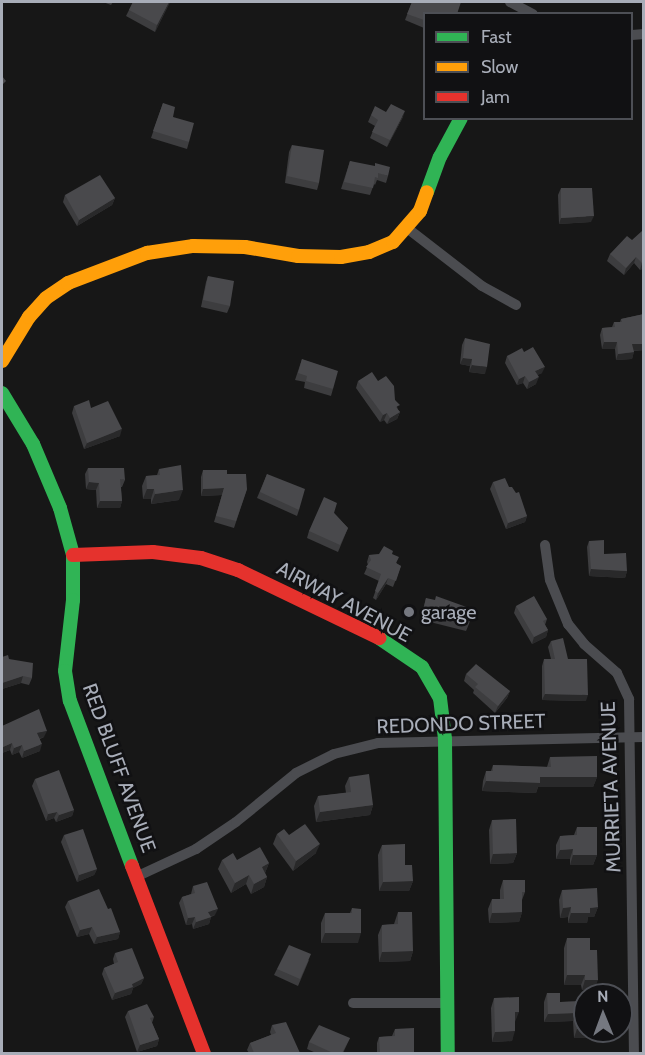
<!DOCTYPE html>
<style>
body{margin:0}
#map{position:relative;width:645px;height:1055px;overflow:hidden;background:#171717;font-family:Cabin,sans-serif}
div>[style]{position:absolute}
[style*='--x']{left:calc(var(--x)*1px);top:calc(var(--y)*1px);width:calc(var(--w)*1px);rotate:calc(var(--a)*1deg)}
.street>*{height:10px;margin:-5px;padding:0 5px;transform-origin:5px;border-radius:5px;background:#4b4c50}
.fast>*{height:14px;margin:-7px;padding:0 7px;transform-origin:7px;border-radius:7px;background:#30b455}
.slow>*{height:14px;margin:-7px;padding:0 7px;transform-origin:7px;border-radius:7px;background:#ff9f0a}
.jam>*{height:14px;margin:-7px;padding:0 7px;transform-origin:7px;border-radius:7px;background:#e5322d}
.wall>*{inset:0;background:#3d3d3f}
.shaded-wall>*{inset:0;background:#29292a}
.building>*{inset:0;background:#49494c}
.dots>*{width:16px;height:16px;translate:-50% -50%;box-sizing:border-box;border:3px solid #111113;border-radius:50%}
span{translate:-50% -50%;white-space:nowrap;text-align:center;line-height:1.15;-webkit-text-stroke:5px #111113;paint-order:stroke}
.street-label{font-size:20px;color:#a8adb8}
.poi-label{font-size:20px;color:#a8adb8}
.left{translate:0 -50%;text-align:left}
.frame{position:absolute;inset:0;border:3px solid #a8adb8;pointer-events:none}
.legend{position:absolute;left:423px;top:12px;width:210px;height:108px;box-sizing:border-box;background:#111113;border:2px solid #4d4f55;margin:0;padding:8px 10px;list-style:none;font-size:18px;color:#a8adb8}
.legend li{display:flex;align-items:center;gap:12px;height:30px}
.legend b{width:30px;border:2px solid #4d4f55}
.north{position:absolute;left:573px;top:983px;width:60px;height:60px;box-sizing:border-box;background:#111113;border:2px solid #4d4f55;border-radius:50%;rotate:359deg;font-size:16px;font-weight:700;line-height:24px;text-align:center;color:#a8adb8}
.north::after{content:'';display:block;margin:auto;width:21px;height:27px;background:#757880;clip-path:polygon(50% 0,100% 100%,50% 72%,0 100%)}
</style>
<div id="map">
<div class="street">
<i style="--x:510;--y:2;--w:26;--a:28"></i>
<i style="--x:632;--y:35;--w:12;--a:-5"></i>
<i style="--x:407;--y:228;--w:95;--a:37.7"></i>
<i style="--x:482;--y:286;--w:39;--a:29"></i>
<i style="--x:545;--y:545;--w:35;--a:82"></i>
<i style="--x:550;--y:580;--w:48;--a:67.8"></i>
<i style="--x:568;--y:624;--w:26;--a:51"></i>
<i style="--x:584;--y:644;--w:44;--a:41.3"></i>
<i style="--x:617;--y:673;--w:29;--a:65"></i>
<i style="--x:629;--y:699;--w:355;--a:89.2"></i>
<i style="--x:138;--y:876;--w:64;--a:-25"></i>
<i style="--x:196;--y:849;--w:48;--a:-34"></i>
<i style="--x:236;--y:822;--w:77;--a:-39.2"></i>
<i style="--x:296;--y:773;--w:42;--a:-26.6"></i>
<i style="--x:334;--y:754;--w:45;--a:-14"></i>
<i style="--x:378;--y:743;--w:266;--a:-1.3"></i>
<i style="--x:353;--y:1003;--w:94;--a:0"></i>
</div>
<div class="fast">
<i style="--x:427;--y:192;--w:37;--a:-70"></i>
<i style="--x:440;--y:157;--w:44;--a:-61.7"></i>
<i style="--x:2;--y:393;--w:60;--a:58.7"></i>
<i style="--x:33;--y:444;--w:69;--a:67.1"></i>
<i style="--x:60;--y:508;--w:49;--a:74.5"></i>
<i style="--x:73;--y:555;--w:45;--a:90"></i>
<i style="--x:73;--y:600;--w:71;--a:96.4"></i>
<i style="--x:65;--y:671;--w:30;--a:81"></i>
<i style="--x:70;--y:701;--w:176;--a:69.4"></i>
<i style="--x:379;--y:638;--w:52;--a:34"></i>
<i style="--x:422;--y:667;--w:36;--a:60"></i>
<i style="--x:440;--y:698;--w:41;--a:83"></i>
<i style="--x:445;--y:739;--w:315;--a:89.5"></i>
</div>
<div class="slow">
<i style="--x:2;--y:361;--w:52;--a:-58.5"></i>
<i style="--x:29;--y:317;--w:25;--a:-48"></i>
<i style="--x:46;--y:298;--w:27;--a:-34"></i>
<i style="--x:68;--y:283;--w:85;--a:-20.8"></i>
<i style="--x:147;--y:253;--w:47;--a:-8.7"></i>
<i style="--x:193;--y:246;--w:52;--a:1.1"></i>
<i style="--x:245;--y:247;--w:54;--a:9.6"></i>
<i style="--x:298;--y:256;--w:43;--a:1.3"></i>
<i style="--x:341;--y:257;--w:28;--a:-10"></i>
<i style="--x:369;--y:252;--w:26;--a:-23"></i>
<i style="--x:393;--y:242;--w:41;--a:-48.9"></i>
<i style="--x:420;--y:211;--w:20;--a:-70"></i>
</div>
<div class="jam">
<i style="--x:73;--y:555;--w:80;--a:-2.1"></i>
<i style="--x:153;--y:552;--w:48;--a:7.1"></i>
<i style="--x:201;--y:558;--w:39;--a:18"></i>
<i style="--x:238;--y:570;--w:157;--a:25.7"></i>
<i style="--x:132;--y:866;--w:201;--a:69"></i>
</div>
<div class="wall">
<i style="clip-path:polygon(103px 2px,113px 2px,111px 5px)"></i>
<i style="clip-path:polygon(133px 2px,170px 2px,155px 32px,126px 16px)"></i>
<i style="clip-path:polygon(412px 2px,424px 14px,424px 28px,405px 20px)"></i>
<i style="clip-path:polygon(163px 103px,173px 117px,189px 142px,187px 149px,151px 138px)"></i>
<i style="clip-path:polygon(386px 112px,403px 117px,387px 147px,370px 138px,375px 126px,368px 122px,371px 115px)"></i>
<i style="clip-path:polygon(292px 145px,319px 183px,317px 190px,285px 183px,289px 152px)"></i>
<i style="clip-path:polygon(350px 161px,388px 176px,386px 183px,377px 180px,375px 185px,374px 184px,370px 195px,341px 189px)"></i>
<i style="clip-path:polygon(561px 188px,591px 222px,559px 224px,558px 195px)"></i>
<i style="clip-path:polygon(65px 195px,115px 198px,112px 205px,77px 226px,63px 202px)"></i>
<i style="clip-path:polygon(644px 233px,644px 268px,640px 270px,634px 263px,624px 275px,607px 261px,610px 254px)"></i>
<i style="clip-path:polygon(208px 276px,230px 306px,227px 313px,201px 307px,206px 282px)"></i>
<i style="clip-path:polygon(644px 314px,644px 350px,634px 351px,632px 359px,616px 360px,615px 349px,602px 349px,600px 335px,602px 328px,612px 327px,614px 322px,620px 322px,621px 319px)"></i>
<i style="clip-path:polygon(465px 338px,485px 374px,469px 372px,470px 366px,460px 364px,462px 345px)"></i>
<i style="clip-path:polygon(524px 352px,542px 373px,537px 375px,536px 384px,527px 389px,523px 383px,517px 385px,505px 363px,507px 356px)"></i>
<i style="clip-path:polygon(302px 359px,333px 389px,331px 396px,304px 388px,305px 382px,295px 380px)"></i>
<i style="clip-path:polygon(358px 381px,395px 400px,398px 410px,400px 412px,397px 419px,387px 424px,384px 420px,380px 422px,356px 388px)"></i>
<i style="clip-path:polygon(74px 406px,91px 408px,120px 436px,84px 449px,72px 413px)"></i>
<i style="clip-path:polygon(88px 468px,125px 480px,122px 487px,121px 487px,122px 501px,120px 508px,97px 508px,96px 490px,86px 489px,85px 474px)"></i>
<i style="clip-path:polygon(159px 469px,179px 500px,151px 504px,151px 499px,143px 499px,142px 486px,146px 476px,157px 475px)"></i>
<i style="clip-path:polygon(203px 470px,227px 474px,247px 489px,234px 528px,214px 522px,222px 495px,201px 496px,201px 477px)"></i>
<i style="clip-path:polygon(267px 474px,299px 510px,297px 516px,257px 498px)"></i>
<i style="clip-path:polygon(493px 482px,509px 487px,527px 516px,525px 522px,506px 529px,490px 489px)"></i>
<i style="clip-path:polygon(334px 513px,348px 528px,338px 552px,307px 538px,309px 531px)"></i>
<i style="clip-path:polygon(589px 541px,604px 554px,627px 571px,625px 578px,589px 576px,587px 547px)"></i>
<i style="clip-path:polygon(392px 554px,397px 564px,401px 566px,393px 587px,386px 584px,376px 600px,373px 598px,379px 581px,364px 574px,368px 565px,367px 562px,369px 555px)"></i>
<i style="clip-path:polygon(426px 598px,469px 624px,466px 631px,430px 622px,431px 616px,422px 613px)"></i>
<i style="clip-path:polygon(516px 606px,547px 619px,545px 625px,548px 630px,546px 637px,532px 644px,514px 613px)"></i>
<i style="clip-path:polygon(551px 641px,586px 701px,542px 700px,542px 666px,544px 659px,551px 659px,548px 647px)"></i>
<i style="clip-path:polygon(2px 657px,9px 659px,32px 678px,29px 685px,21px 683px,2px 689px)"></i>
<i style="clip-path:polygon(466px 674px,510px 691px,507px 698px,495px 713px,473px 693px,474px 690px,464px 681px)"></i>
<i style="clip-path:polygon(2px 726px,44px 737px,40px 739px,40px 751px,22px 758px,19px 752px,12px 755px,10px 750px,2px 753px)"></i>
<i style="clip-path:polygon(550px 757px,597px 777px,593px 787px,538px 787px,536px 793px,482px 791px,483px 781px,486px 771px,491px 771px,493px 765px,547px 767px)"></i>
<i style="clip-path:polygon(349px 777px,373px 805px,370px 815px,316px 822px,314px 806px,318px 796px,346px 793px,345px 786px)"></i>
<i style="clip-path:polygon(35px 779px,74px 810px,72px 816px,56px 822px,54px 818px,46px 821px,32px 786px)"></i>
<i style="clip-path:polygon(492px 820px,517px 853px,513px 863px,490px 864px,489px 830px)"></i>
<i style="clip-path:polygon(577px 827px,597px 855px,593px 865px,570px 865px,570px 859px,556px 859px,556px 845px,560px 836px,574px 835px)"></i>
<i style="clip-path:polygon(277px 834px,289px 835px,316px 853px,293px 871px,273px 844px)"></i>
<i style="clip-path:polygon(64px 835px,97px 869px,94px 875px,77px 882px,61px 842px)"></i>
<i style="clip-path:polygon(382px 845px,405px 865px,413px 881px,409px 891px,379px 891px,378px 855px)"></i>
<i style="clip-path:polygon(222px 860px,237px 860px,269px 863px,265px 873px,267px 877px,264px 887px,251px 894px,246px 884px,231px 893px,218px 869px)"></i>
<i style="clip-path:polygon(503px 880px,525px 892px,522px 900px,522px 912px,519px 922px,489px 923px,488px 909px,492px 899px,500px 899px,500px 890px)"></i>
<i style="clip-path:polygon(193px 886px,215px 915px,211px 917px,209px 924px,193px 929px,192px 924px,186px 925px,179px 903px,182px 897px,191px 894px)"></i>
<i style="clip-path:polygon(562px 890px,598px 907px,594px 917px,588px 917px,587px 923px,568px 923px,568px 917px,560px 918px,559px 900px)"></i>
<i style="clip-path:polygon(68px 901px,108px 909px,120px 932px,118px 939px,94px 944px,89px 934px,77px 937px,65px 907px)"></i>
<i style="clip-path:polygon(352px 908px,358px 943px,321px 943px,321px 923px,325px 913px,350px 913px)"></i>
<i style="clip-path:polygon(398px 912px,413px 951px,410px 961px,379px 962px,378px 935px,382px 925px,394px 924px)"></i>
<i style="clip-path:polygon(567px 938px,590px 950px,594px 990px,582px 990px,581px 985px,564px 985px,564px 948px)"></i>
<i style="clip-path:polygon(115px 953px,144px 978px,141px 984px,133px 988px,131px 994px,112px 1000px,102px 974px,104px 968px,114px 964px,113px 959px)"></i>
<i style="clip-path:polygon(309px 960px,298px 986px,274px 975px,277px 969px)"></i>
<i style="clip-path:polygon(547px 993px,560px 1002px,585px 1001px,585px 1031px,597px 1031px,595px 1038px,574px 1038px,573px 1021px,544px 1022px,544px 1002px)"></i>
<i style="clip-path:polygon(494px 998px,515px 1022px,512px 1041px,492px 1042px,491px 1008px)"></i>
<i style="clip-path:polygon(128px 1011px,154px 1017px,152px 1023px,159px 1039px,157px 1046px,137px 1052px,125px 1017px)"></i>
<i style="clip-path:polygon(272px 1025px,300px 1053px,249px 1053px,247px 1050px,250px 1043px,271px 1035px,270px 1032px)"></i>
<i style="clip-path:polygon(395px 1029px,414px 1053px,377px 1053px,377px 1043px,379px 1037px,392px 1036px)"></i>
<i style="clip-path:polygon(350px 1038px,343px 1053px,316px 1053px,307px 1049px,309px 1042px)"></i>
</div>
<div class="shaded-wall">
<i style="clip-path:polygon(169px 2px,170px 2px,155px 32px,157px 25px)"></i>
<i style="clip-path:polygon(405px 111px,403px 117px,387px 147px,390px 140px)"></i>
<i style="clip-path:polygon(115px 198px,112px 205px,77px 226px,79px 220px)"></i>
<i style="clip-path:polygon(594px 216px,591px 222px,559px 224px,561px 218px)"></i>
<i style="clip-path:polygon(636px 257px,634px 263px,624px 275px,626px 268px)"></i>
<i style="clip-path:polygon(642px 263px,644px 263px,644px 268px,640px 270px)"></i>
<i style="clip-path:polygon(604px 342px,617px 342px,615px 349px,602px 349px)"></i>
<i style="clip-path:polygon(632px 344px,644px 344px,644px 350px,630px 351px)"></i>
<i style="clip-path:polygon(634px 352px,632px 359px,616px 360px,618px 354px)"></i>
<i style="clip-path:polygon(463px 358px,472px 359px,470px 366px,460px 364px)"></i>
<i style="clip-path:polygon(472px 365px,487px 367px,485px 374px,469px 372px)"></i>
<i style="clip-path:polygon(545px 367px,542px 373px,532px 378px,535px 371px)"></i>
<i style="clip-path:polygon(525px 376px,523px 383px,517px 385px,519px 379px)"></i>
<i style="clip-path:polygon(539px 377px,536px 384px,527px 389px,529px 382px)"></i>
<i style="clip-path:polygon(400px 412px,397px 419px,387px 424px,390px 418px)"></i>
<i style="clip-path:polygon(387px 413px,384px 420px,380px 422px,383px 415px)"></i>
<i style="clip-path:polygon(122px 429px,120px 436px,84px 449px,87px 443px)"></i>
<i style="clip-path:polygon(89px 482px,99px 483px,96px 490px,86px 489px)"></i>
<i style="clip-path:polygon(224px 488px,222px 495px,201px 496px,203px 489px)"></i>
<i style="clip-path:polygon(147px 489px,154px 489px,151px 499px,143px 499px)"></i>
<i style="clip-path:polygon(183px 490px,179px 500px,151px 504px,155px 494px)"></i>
<i style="clip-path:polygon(100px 501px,122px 501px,120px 508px,97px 508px)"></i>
<i style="clip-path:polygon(527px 516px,525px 522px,506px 529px,508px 523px)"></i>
<i style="clip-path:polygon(591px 569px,627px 571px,625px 578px,589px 576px)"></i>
<i style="clip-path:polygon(388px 578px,386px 584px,376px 600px,378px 593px)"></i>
<i style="clip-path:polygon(548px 630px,546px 637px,532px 644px,534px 637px)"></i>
<i style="clip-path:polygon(23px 676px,21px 683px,2px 689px,2px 683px)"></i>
<i style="clip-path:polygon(510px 691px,507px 698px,495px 713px,498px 706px)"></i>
<i style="clip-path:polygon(545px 694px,588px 695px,586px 701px,542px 700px)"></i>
<i style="clip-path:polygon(47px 731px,44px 737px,35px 740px,37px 733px)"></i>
<i style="clip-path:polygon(12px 743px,10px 750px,2px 753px,3px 747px)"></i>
<i style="clip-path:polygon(42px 744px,40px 751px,22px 758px,24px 751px)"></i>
<i style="clip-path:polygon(22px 745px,19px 752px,12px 755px,14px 748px)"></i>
<i style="clip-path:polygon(540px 777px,597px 777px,593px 787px,538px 787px,536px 793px,482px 791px,486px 781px)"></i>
<i style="clip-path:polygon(373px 805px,370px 815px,316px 822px,320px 812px)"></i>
<i style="clip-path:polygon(74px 810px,72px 816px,56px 822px,59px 815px)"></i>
<i style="clip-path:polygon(57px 812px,54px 818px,46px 821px,48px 814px)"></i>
<i style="clip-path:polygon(320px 844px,316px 853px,293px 871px,296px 861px)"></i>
<i style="clip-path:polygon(573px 849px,570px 859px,556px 859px,560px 850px)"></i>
<i style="clip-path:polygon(517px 853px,513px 863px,490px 864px,493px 854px)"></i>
<i style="clip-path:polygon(573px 855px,597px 855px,593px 865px,570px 865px)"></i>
<i style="clip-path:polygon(269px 863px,265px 873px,258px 877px,262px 867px)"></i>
<i style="clip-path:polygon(97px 869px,94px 875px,77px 882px,79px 875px)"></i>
<i style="clip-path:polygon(249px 875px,246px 884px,231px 893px,235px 883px)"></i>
<i style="clip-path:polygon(267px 877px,264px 887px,251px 894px,254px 884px)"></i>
<i style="clip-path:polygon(413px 881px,409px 891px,379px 891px,383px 882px)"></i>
<i style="clip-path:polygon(571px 907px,568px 917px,560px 918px,563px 908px)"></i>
<i style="clip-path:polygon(598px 907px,594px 917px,588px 917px,587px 923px,568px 923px,571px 913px,590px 908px)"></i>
<i style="clip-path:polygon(218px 909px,215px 915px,206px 918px,208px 912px)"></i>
<i style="clip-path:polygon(522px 912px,519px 922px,489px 923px,492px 913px)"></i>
<i style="clip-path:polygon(195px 917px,192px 924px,186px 925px,188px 918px)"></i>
<i style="clip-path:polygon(211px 917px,209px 924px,193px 929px,196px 922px)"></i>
<i style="clip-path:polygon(92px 927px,89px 934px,77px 937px,80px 930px)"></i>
<i style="clip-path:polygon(120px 932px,118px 939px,94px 944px,97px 937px)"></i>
<i style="clip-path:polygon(325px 933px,361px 933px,358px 943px,321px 943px)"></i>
<i style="clip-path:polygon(413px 951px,410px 961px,379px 962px,382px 952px)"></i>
<i style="clip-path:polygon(567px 975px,585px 975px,581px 985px,564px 985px)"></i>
<i style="clip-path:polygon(144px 978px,141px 984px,133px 988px,131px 994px,112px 1000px,115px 993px)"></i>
<i style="clip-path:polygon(585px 980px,598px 980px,594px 990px,582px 990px)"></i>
<i style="clip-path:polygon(515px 1012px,519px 1012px,515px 1022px)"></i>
<i style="clip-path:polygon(576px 1013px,573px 1021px,544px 1022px,548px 1014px)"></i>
<i style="clip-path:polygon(577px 1029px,585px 1029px,585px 1031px,597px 1031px,595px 1038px,574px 1038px)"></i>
<i style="clip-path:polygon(515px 1031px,512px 1041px,492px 1042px,495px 1032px)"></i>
<i style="clip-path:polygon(159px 1039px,157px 1046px,137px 1052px,140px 1045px)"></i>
</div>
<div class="building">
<i style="clip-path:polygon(133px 2px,169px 2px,157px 25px,129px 10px)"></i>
<i style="clip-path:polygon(412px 2px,461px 2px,457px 14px,424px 14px,424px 20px,407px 14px)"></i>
<i style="clip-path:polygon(2px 76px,6px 81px,2px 85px)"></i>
<i style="clip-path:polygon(163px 103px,175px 107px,173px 117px,194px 123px,189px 142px,153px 131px)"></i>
<i style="clip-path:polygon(391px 104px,405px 111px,390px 140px,372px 132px,378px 120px,371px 115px,375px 106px,386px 112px)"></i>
<i style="clip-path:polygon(292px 145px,324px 150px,319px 183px,287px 176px)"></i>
<i style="clip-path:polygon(350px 161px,375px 166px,375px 163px,390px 167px,388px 176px,378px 173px,378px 178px,375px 177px,373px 188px,344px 182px)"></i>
<i style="clip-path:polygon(100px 175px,115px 198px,79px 220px,65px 195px)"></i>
<i style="clip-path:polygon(561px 188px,592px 188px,594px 216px,561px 218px)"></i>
<i style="clip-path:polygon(642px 231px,644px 233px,644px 263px,642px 263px,636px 257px,626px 268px,610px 254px,627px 236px,632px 240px)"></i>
<i style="clip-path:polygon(208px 276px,234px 281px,230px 306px,203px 300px)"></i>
<i style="clip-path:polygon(644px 314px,644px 344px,632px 344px,634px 352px,618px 354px,617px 342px,604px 342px,602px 328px,615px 327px,614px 322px,622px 322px,621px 319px)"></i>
<i style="clip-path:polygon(465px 338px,490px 344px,487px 367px,472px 365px,472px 359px,463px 358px)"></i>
<i style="clip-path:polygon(533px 347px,545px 367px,535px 371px,539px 377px,529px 382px,525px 376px,519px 379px,507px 356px,522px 348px,524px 352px)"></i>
<i style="clip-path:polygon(302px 359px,338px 371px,333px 389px,306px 381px,307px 376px,298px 373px)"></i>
<i style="clip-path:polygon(372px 372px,378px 381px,386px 376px,394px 386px,395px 400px,400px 405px,396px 407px,400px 412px,390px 418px,387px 413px,383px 415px,358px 381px)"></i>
<i style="clip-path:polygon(89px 400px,91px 408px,108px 401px,122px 429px,87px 443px,74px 406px)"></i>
<i style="clip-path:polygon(181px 465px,183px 490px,155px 494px,154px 489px,147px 489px,146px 476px,160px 475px,159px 469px)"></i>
<i style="clip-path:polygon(88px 468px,124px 468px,125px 480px,120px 479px,122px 501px,100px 501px,99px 483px,89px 482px)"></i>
<i style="clip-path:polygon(203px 470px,227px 470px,227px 474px,246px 474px,247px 489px,236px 521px,216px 516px,224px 488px,203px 489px)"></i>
<i style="clip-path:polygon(267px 474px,305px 489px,299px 510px,260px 492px)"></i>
<i style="clip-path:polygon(505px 478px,509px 487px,512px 487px,516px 493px,519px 492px,527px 516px,508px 523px,493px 482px)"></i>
<i style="clip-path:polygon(324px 497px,337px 503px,334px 513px,348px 528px,340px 545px,309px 531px)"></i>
<i style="clip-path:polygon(604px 540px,604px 554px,626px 553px,627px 571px,591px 569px,589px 541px)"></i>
<i style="clip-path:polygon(384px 546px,393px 551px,392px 554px,399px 557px,396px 563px,401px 566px,396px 581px,388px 578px,378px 593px,375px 591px,381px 574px,366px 567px,371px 560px,369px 555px,379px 554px)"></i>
<i style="clip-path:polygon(436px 596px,472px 609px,469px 624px,432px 616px,433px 610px,424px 607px,426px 598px,435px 600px)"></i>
<i style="clip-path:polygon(534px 596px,547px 619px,543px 621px,548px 630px,534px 637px,516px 606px)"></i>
<i style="clip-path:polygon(563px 638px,568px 659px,587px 659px,588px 695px,545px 694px,544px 659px,555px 659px,551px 641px)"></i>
<i style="clip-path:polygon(8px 655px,9px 659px,33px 663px,32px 678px,23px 676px,2px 683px,2px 657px)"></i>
<i style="clip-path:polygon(476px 664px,510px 691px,498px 706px,475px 687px,478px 684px,466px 674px)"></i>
<i style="clip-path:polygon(39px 709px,47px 731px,37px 733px,42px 744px,24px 751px,22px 745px,14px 748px,12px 743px,3px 747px,2px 743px,2px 726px)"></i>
<i style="clip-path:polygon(597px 756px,597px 777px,540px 777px,540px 783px,486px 781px,486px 771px,493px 771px,493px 765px,551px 767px,550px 757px)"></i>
<i style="clip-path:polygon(59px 770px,74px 810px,59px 815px,57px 812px,48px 814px,35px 779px)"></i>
<i style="clip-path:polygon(369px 774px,373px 805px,320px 812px,318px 796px,351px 792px,349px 777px)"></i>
<i style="clip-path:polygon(516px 819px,517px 853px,493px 854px,492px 820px)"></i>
<i style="clip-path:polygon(305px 824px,320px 844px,296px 861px,277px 834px,284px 829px,289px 835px)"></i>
<i style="clip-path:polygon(577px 827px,597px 827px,597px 855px,573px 855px,573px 849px,560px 850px,560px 836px,577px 835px)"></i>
<i style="clip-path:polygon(83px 829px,97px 869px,79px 875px,64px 835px)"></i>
<i style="clip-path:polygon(405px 844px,405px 865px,412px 865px,413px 881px,383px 882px,382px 845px)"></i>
<i style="clip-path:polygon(260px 847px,269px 863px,262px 867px,267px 877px,254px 884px,249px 875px,235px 883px,222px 860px,233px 853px,237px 860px)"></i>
<i style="clip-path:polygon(503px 880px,525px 880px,525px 892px,522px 892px,522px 912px,492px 913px,492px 899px,504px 899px)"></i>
<i style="clip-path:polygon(207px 882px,218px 909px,208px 912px,211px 917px,196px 922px,195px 917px,188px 918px,182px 897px,195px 893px,193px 886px)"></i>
<i style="clip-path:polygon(597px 888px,598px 907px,590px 908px,590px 913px,571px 913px,571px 907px,563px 908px,562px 890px)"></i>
<i style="clip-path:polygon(99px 889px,108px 909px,111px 908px,120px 932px,97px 937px,92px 927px,80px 930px,68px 901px)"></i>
<i style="clip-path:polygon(352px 908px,361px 909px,361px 933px,325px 933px,325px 913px,352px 913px)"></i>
<i style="clip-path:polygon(398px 912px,412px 912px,413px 951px,382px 952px,382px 925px,398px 924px)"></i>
<i style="clip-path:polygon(567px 938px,590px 938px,590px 950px,597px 950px,598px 980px,585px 980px,585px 975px,567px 975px)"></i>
<i style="clip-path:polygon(289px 945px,311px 954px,300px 979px,277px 969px)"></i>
<i style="clip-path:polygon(132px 948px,144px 978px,132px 984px,133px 987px,115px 993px,104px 968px,118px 962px,115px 953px)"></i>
<i style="clip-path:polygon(547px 993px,560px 993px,560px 1002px,585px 1001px,585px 1029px,577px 1029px,576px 1013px,548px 1014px)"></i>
<i style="clip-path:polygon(519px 997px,519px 1012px,515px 1012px,515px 1031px,495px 1032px,494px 998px)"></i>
<i style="clip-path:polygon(147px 1004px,154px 1017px,150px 1018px,159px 1039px,140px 1045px,128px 1011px)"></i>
<i style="clip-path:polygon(286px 1022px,300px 1053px,254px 1053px,250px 1043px,276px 1033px,272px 1025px)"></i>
<i style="clip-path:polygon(319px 1025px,350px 1038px,342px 1053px,333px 1053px,309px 1042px)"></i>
<i style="clip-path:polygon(414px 1028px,414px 1053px,380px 1053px,379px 1037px,395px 1036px,395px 1029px)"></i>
</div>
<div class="dots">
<i style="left:409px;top:612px;background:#757880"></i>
</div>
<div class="street-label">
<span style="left:344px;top:602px;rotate:28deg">AIRWAY AVENUE</span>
<span style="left:461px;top:724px;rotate:-2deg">REDONDO STREET</span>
<span style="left:119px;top:768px;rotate:70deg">RED BLUFF AVENUE</span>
<span style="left:611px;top:787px;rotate:-92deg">MURRIETA AVENUE</span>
</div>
<div class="poi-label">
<span class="left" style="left:421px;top:612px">garage</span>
</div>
<div class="frame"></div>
<ul class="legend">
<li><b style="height:8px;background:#30b455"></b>Fast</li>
<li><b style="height:8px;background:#ff9f0a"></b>Slow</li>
<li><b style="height:8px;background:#e5322d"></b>Jam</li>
</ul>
<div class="north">N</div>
</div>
